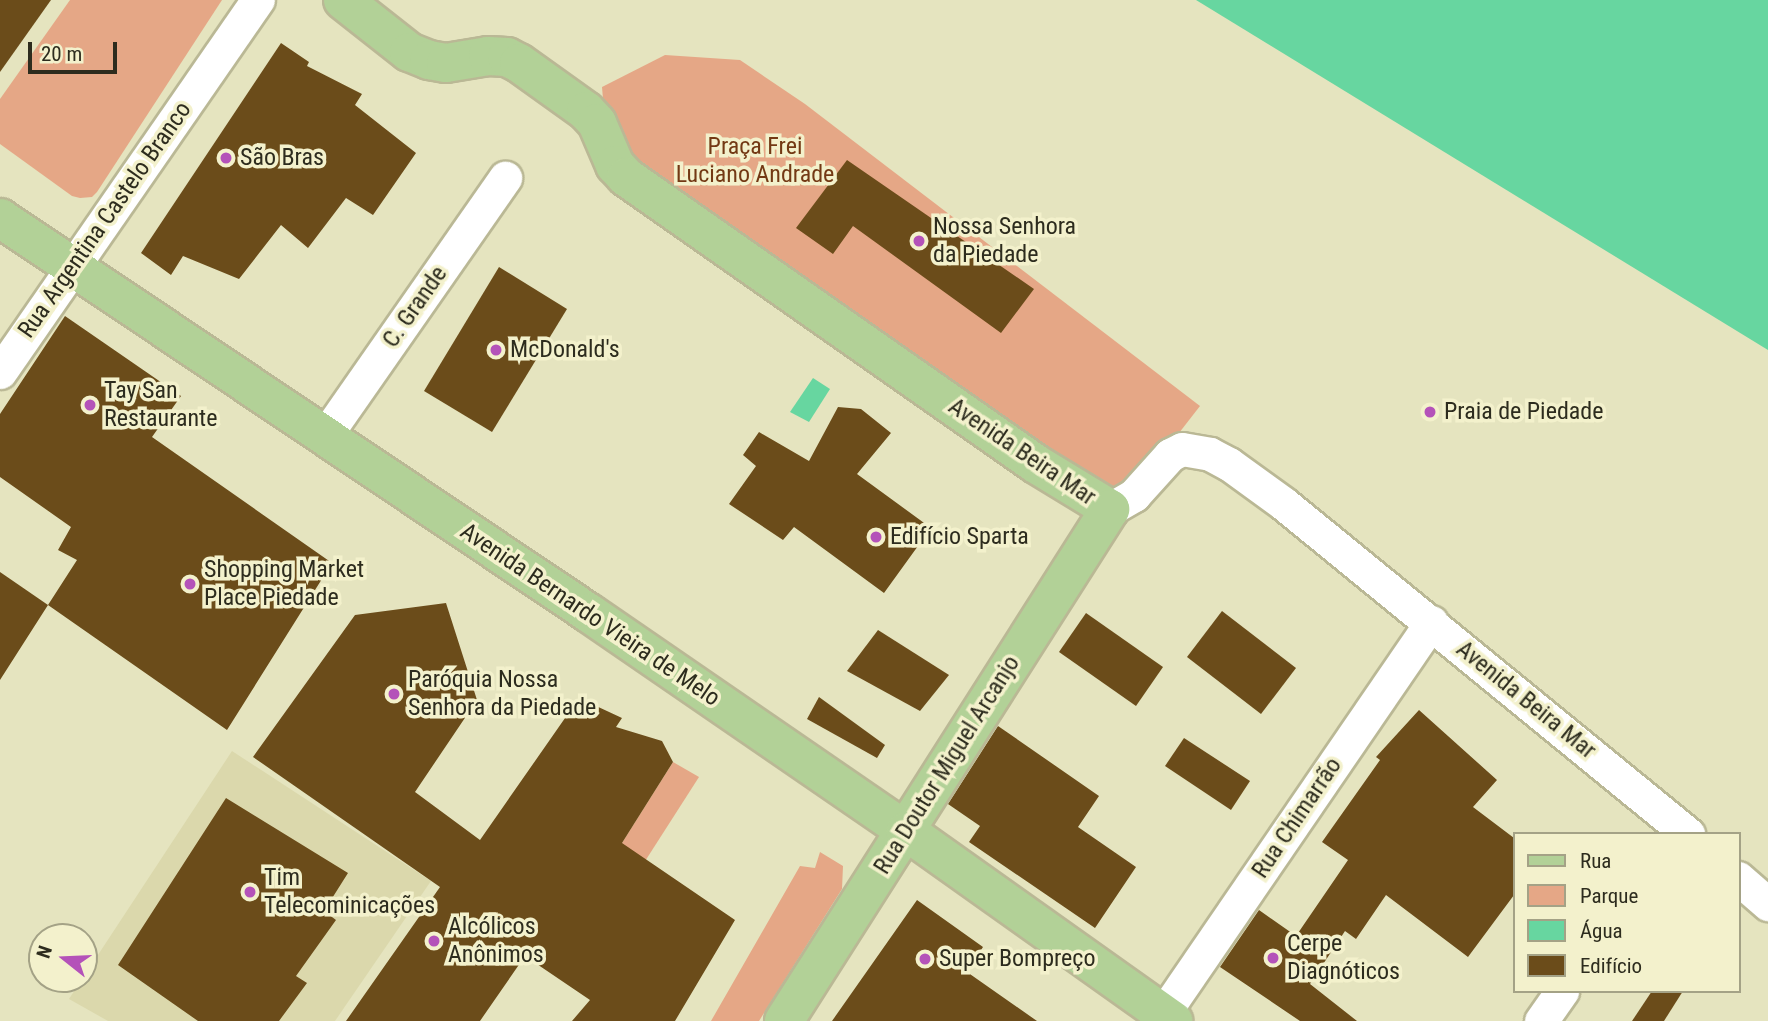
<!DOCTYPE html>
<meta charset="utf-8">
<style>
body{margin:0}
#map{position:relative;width:1768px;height:1021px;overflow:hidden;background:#e5e4bf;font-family:"Roboto Condensed",sans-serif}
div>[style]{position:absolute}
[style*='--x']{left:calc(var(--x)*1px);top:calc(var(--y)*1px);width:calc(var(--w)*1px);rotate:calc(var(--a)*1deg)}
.built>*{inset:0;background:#dbd8ac}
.green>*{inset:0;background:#e5a786}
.water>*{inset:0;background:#67d6a0}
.building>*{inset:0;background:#6b4c1a}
.roads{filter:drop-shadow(2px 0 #bab895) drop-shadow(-2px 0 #bab895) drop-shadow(0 2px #bab895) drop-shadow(0 -2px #bab895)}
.minor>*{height:33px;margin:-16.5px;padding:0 16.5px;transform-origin:16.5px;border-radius:16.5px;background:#fff}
.major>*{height:38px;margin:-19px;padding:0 19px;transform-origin:19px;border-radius:19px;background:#b2d197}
.dots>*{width:19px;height:19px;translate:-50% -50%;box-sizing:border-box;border:4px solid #f3f1cc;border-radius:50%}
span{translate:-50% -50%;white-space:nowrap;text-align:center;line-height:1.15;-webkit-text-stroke:7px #f3f1cc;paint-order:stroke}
.park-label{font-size:24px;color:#733914}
.poi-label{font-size:24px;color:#2d2c1e}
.left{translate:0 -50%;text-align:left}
.street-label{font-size:24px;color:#2d2c1e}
.legend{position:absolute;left:1513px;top:832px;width:228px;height:161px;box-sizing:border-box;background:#f3f1cc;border:2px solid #a4a286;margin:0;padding:9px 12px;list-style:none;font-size:21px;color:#2d2c1e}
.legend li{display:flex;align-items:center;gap:14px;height:35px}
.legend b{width:35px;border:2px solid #a4a286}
.north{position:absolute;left:28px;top:923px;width:70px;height:70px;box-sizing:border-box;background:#f3f1cc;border:2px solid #a4a286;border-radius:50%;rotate:288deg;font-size:19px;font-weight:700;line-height:28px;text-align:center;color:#2d2c1e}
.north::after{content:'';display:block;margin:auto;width:24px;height:32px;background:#b452b9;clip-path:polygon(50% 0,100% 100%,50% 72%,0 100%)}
.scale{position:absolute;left:28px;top:42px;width:89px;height:32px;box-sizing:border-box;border:4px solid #2d2c1e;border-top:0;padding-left:9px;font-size:21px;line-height:24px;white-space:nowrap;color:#2d2c1e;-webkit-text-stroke:5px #f3f1cc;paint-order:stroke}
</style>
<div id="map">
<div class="built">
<i style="clip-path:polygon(232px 751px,431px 881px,335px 1021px,108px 1021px,69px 999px)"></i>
</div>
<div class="green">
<i style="clip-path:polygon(70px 0,222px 0,97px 192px,92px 197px,80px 198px,72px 196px,0 144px,0 99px)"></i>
<i style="clip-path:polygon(665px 55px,740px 60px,805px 104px,1200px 406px,1137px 487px,1099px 492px,623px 161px,604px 111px,602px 87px)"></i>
<i style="clip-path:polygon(673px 762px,699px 777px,640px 869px,615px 854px)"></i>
<i style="clip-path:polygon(820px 852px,843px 866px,842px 889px,759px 1021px,711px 1021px,800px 866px,815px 868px)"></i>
</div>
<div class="water">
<i style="clip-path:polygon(1196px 0,1768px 0,1768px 350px)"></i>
<i style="clip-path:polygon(813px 378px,830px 389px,809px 422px,790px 412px)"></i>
</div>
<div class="building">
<i style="clip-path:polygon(0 0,51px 0,0 72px)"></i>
<i style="clip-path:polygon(281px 43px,309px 62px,307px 66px,362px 94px,355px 105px,416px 153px,373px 215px,346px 198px,308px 248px,281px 225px,239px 279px,183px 256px,171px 275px,141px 253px)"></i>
<i style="clip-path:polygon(847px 160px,1034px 289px,1001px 333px,853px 226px,833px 254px,796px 228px)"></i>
<i style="clip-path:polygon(499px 267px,567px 309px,492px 432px,424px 391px)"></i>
<i style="clip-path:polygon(65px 316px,181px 396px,152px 437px,332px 563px,227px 730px,48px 605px,0 680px,0 572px,48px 605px,77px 560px,58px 550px,71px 527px,0 477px,0 414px)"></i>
<i style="clip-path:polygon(838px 407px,861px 409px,891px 433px,857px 474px,931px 528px,884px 593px,794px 527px,783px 540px,729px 504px,756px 466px,743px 455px,759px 432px,809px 461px)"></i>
<i style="clip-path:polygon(446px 603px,477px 700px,415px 792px,480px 840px,579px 698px,622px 718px,616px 727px,662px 741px,673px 762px,622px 843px,735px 920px,675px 1021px,572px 1021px,590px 1000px,525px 956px,480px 1021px,346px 1021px,440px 887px,253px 757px,355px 615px)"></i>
<i style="clip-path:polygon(1222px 611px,1296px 668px,1261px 714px,1187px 657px)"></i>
<i style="clip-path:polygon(1086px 613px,1163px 667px,1136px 706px,1059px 652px)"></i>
<i style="clip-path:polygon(878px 630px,949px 675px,920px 711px,847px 671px)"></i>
<i style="clip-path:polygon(819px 697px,885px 745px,877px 758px,807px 719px)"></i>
<i style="clip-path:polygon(1419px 710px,1497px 780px,1473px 807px,1514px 838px,1514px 895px,1468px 957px,1386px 895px,1356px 939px,1345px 931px,1310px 984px,1357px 1021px,1300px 1021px,1220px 967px,1259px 910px,1296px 936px,1348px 860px,1322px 842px,1380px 760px,1376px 757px)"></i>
<i style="clip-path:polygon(998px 726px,1099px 796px,1078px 827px,1136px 867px,1095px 928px,969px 842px,980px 826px,948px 804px)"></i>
<i style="clip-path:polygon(1184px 738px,1250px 781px,1231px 810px,1165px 766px)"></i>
<i style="clip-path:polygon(226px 798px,348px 873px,324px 911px,336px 920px,296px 976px,307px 983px,279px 1021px,198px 1021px,118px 965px)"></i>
<i style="clip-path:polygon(917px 900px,983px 947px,967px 972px,1037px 1021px,832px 1021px)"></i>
<i style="clip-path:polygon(1652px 991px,1683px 991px,1664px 1021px,1632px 1021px)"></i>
</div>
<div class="roads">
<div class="minor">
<i style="--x:0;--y:372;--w:453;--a:-55.3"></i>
<i style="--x:325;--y:436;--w:315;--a:-55.1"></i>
<i style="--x:1110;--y:509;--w:28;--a:-30"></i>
<i style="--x:1134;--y:495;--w:54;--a:-48"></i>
<i style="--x:1170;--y:455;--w:13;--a:-27"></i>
<i style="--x:1182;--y:449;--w:28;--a:10"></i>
<i style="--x:1210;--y:454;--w:21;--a:28"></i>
<i style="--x:1229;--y:464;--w:68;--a:36"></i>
<i style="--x:1284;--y:504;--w:522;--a:39.24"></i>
<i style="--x:1738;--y:878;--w:40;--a:41"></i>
<i style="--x:1163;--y:1014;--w:475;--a:-55.6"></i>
<i style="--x:1541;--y:1021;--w:37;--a:-55"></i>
</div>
<div class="major">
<i style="--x:343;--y:0;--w:84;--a:38.2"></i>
<i style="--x:409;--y:52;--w:22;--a:22"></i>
<i style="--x:429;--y:60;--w:17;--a:10"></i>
<i style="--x:446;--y:63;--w:43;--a:-9.5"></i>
<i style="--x:488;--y:56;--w:19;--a:3"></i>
<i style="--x:507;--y:57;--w:13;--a:27"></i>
<i style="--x:519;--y:63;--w:82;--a:35.6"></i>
<i style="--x:586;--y:111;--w:16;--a:47"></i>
<i style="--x:597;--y:123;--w:46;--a:66.8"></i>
<i style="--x:615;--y:165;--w:16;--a:47"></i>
<i style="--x:626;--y:177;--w:500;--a:34.99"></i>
<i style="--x:1036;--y:464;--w:87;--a:31.3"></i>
<i style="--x:1110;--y:509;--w:607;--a:122.49"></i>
<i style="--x:0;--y:218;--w:709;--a:33.85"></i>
<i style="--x:589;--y:613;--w:385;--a:34.5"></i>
<i style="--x:906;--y:831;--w:328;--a:35.4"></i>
</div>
</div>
<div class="dots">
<i style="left:226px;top:158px;background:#b452b9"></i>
<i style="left:919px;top:241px;background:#b452b9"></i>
<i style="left:496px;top:350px;background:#b452b9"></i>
<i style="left:90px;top:405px;background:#b452b9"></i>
<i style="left:1430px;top:412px;background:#b452b9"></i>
<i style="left:876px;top:537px;background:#b452b9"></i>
<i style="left:190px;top:584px;background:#b452b9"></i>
<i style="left:394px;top:694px;background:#b452b9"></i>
<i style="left:250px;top:892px;background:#b452b9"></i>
<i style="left:434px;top:941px;background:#b452b9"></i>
<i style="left:1273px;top:958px;background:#b452b9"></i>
<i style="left:925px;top:959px;background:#b452b9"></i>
</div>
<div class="park-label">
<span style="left:755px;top:161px">Praça Frei<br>Luciano Andrade</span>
</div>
<div class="poi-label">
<span class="left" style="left:240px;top:158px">São Bras</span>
<span class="left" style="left:933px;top:241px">Nossa Senhora<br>da Piedade</span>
<span class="left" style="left:510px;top:350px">McDonald's</span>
<span class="left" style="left:104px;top:405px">Tay San<br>Restaurante</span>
<span class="left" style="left:1444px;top:412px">Praia de Piedade</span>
<span class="left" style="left:890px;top:537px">Edifício Sparta</span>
<span class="left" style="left:204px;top:584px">Shopping Market<br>Place Piedade</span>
<span class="left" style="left:408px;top:694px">Paróquia Nossa<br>Senhora da Piedade</span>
<span class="left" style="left:264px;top:892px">Tim<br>Telecominicações</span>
<span class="left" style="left:448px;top:941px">Alcólicos<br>Anônimos</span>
<span class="left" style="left:1287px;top:958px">Cerpe<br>Diagnóticos</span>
<span class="left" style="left:939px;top:959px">Super Bompreço</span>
</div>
<div class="street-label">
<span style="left:105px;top:220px;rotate:-55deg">Rua Argentina Castelo Branco</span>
<span style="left:415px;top:307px;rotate:-55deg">C. Grande</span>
<span style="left:1022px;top:452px;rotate:34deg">Avenida Beira Mar</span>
<span style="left:590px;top:615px;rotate:34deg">Avenida Bernardo Vieira de Melo</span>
<span style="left:1526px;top:700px;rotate:39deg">Avenida Beira Mar</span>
<span style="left:947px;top:765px;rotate:-58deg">Rua Doutor Miguel Arcanjo</span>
<span style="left:1297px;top:818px;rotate:-56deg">Rua Chimarrão</span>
</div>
<ul class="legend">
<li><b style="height:9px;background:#b2d197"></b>Rua</li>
<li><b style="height:19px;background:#e5a786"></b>Parque</li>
<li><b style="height:19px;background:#67d6a0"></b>Água</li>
<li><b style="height:19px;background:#6b4c1a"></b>Edifício</li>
</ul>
<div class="north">N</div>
<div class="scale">20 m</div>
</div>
